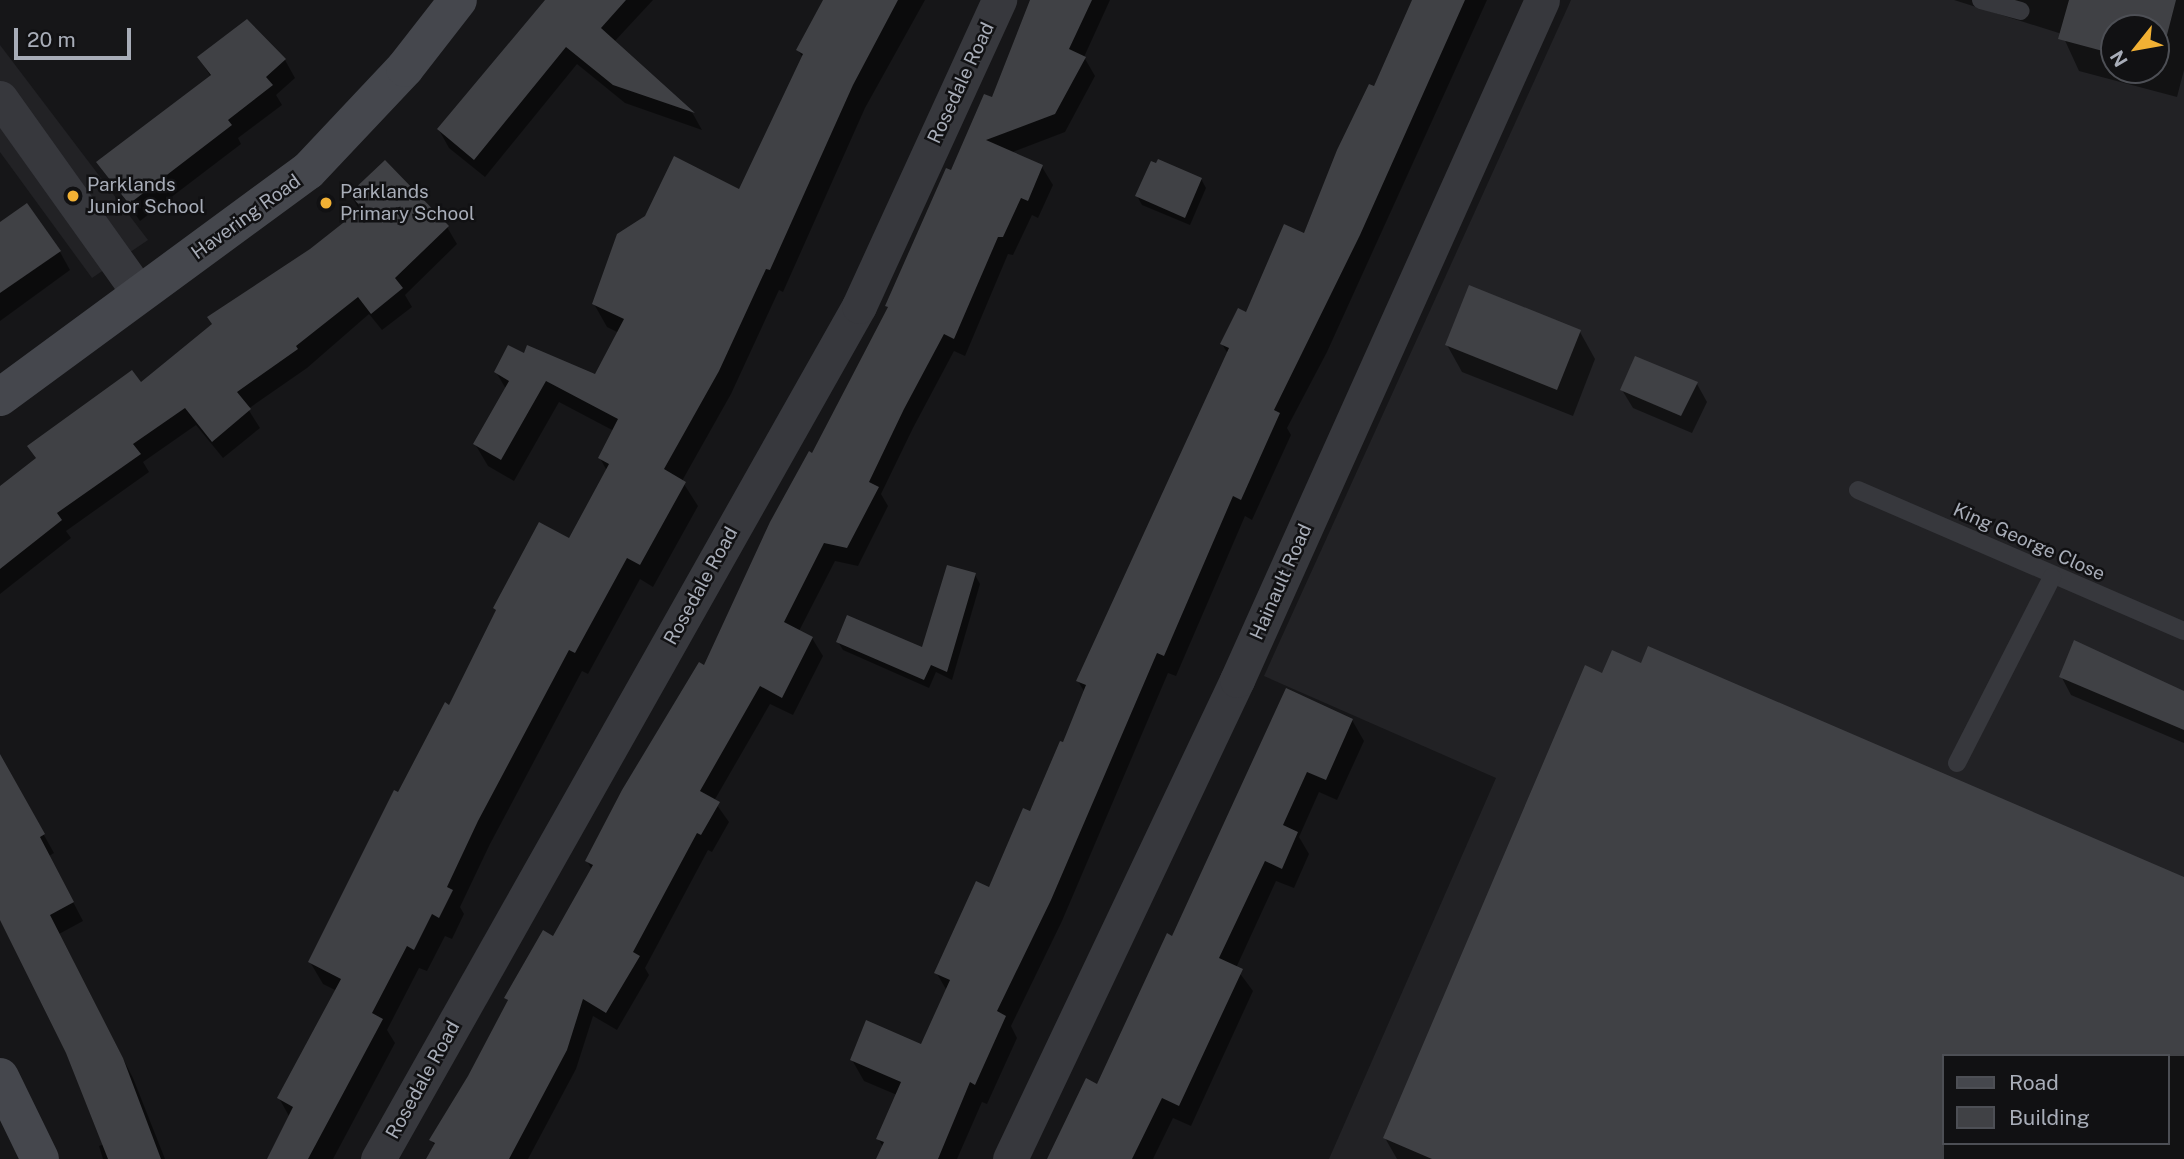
<!DOCTYPE html>
<style>
body{margin:0}
#map{position:relative;width:2184px;height:1159px;overflow:hidden;background:#161618;font-family:"Public Sans",sans-serif}
div>[style]{position:absolute}
[style*='--x']{left:calc(var(--x)*1px);top:calc(var(--y)*1px);width:calc(var(--w)*1px);rotate:calc(var(--a)*1deg)}
.built>*{inset:0;background:#222225}
.shadow>*{inset:0;background:#0007}
.building>*{inset:0;background:#404145}
.lane>*{height:18px;margin:-9px;padding:0 9px;transform-origin:9px;border-radius:9px;background:#37383d}
.street>*{height:35px;margin:-17.5px;padding:0 17.5px;transform-origin:17.5px;border-radius:17.5px;background:#37383d}
.secondary>*{height:38px;margin:-19px;padding:0 19px;transform-origin:19px;border-radius:19px;background:#45474d}
.dots>*{width:19px;height:19px;translate:-50% -50%;box-sizing:border-box;border:4px solid #111113;border-radius:50%}
span{translate:-50% -50%;white-space:nowrap;text-align:center;line-height:1.15;-webkit-text-stroke:5px #111113;paint-order:stroke}
.street-label{font-size:19px;color:#a8adb8}
.poi-label{font-size:19px;color:#a8adb8}
.left{translate:0 -50%;text-align:left}
.legend{position:absolute;left:1942px;top:1054px;width:228px;height:91px;box-sizing:border-box;background:#111113;border:2px solid #4d4f55;margin:0;padding:9px 12px;list-style:none;font-size:21px;color:#a8adb8}
.legend li{display:flex;align-items:center;gap:14px;height:35px}
.legend b{width:35px;border:2px solid #4d4f55}
.north{position:absolute;left:2100px;top:14px;width:70px;height:70px;box-sizing:border-box;background:#111113;border:2px solid #4d4f55;border-radius:50%;rotate:239deg;font-size:19px;font-weight:700;line-height:28px;text-align:center;color:#a8adb8}
.north::after{content:'';display:block;margin:auto;width:24px;height:32px;background:#f2b134;clip-path:polygon(50% 0,100% 100%,50% 72%,0 100%)}
.scale{position:absolute;left:14px;top:28px;width:117px;height:32px;box-sizing:border-box;border:4px solid #a8adb8;border-top:0;padding-left:9px;font-size:21px;line-height:24px;white-space:nowrap;color:#a8adb8;-webkit-text-stroke:5px #111113;paint-order:stroke}
</style>
<div id="map">
<div class="built">
<i style="clip-path:polygon(evenodd,1571px 0,2184px 0,2184px 1159px,1329px 1159px,1496px 778px,1264px 676px,1571px 0,2114px 28px,2156px 28px,2156px 70px,2114px 70px,2114px 28px,1571px 0,1944px 1056px,2168px 1056px,2168px 1143px,1944px 1143px,1944px 1056px)"></i>
<i style="clip-path:polygon(0 45px,148px 240px,92px 278px,0 152px)"></i>
</div>
<div class="shadow">
<i style="clip-path:polygon(546px 0,653px 0,614px 42px,693px 114px,702px 130px,625px 103px,577px 64px,485px 177px,449px 148px,439px 130px)"></i>
<i style="clip-path:polygon(825px 0,925px 0,865px 108px,783px 292px,779px 290px,731px 394px,682px 481px,698px 506px,653px 587px,640px 579px,588px 674px,582px 671px,490px 844px,460px 907px,464px 914px,452px 939px,445px 936px,427px 971px,419px 968px,387px 1030px,395px 1043px,333px 1159px,269px 1159px,290px 1118px,279px 1098px,337px 991px,323px 984px,310px 962px,450px 707px,497px 612px,495px 608px,570px 540px,607px 471px,600px 458px,614px 431px,559px 402px,514px 481px,488px 466px,475px 444px,506px 389px,496px 372px,525px 355px,596px 376px,619px 333px,607px 327px,594px 304px,740px 191px,803px 58px,798px 50px)"></i>
<i style="clip-path:polygon(1033px 0,1110px 0,1084px 57px,1095px 76px,1065px 132px,1010px 153px,1042px 167px,1053px 185px,1038px 218px,1032px 215px,1013px 255px,1008px 254px,965px 356px,954px 351px,913px 428px,881px 494px,888px 506px,858px 566px,835px 561px,799px 631px,812px 638px,823px 656px,793px 715px,770px 704px,714px 801px,729px 822px,712px 852px,708px 850px,645px 968px,649px 975px,617px 1030px,593px 1016px,576px 1069px,528px 1159px,428px 1159px,435px 1146px,431px 1140px,470px 1076px,509px 1002px,506px 998px,553px 938px,592px 870px,587px 861px,704px 667px,889px 310px,887px 305px,952px 173px,993px 99px)"></i>
<i style="clip-path:polygon(1414px 0,1487px 0,1327px 352px,1287px 428px,1291px 435px,1252px 520px,1245px 516px,1176px 676px,1168px 673px,1062px 921px,1011px 1026px,1017px 1038px,987px 1104px,982px 1102px,957px 1159px,877px 1159px,883px 1147px,878px 1138px,897px 1095px,864px 1081px,852px 1060px,922px 1046px,947px 991px,936px 972px,990px 889px,1064px 745px,1085px 693px,1078px 681px,1228px 354px,1222px 344px,1305px 235px)"></i>
<i style="clip-path:polygon(evenodd,1954px 0,2184px 0,2184px 70px,2177px 97px,2079px 71px,2062px 34px,1954px 0,2114px 28px,2156px 28px,2156px 70px,2114px 70px,2114px 28px)"></i>
<i style="clip-path:polygon(247px 21px,285px 60px,295px 78px,276px 95px,282px 105px,238px 138px,241px 144px,140px 221px,99px 163px,211px 77px,199px 58px)"></i>
<i style="clip-path:polygon(1201px 179px,1206px 188px,1190px 225px,1142px 205px,1137px 196px)"></i>
<i style="clip-path:polygon(351px 195px,447px 227px,457px 244px,405px 295px,412px 307px,382px 330px,369px 314px,307px 368px,248px 409px,260px 428px,223px 458px,196px 425px,143px 462px,149px 472px,66px 531px,71px 538px,0 594px,0 489px,140px 385px,360px 211px)"></i>
<i style="clip-path:polygon(0 226px,60px 252px,70px 270px,0 321px)"></i>
<i style="clip-path:polygon(1580px 332px,1595px 359px,1573px 416px,1462px 372px,1447px 345px)"></i>
<i style="clip-path:polygon(1697px 384px,1707px 402px,1692px 433px,1633px 408px,1622px 390px)"></i>
<i style="clip-path:polygon(975px 575px,980px 584px,952px 680px,936px 672px,929px 688px,843px 650px,838px 642px,923px 650px)"></i>
<i style="clip-path:polygon(2061px 676px,2184px 693px,2184px 743px,2071px 695px)"></i>
<i style="clip-path:polygon(1287px 691px,1352px 720px,1364px 741px,1337px 800px,1319px 792px,1299px 837px,1309px 854px,1294px 888px,1276px 881px,1236px 968px,1253px 991px,1191px 1126px,1173px 1118px,1153px 1159px,1049px 1159px,1098px 1086px,1173px 938px)"></i>
<i style="clip-path:polygon(12px 778px,54px 853px,49px 856px,83px 921px,59px 934px,133px 1078px,165px 1159px,103px 1159px,99px 1146px,104px 1144px,67px 1053px,0 918px,0 785px)"></i>
<i style="clip-path:polygon(evenodd,2184px 878px,2184px 1159px,1397px 1159px,1385px 1138px,2184px 878px,1944px 1056px,2168px 1056px,2168px 1143px,1944px 1143px,1944px 1056px)"></i>
</div>
<div class="building">
<i style="clip-path:polygon(545px 0,626px 0,601px 28px,695px 113px,613px 85px,566px 47px,474px 160px,437px 129px)"></i>
<i style="clip-path:polygon(823px 0,898px 0,853px 85px,770px 270px,766px 269px,719px 371px,664px 469px,686px 482px,640px 565px,627px 558px,575px 653px,569px 650px,478px 821px,447px 887px,453px 890px,439px 918px,432px 914px,414px 950px,407px 946px,372px 1013px,383px 1019px,308px 1159px,267px 1159px,293px 1107px,277px 1098px,341px 979px,308px 962px,394px 790px,398px 792px,445px 702px,449px 705px,496px 610px,493px 608px,539px 522px,569px 538px,609px 464px,598px 458px,618px 419px,546px 381px,501px 460px,473px 444px,509px 381px,494px 372px,508px 345px,524px 353px,527px 345px,595px 374px,624px 319px,592px 304px,617px 234px,645px 216px,674px 156px,739px 189px,803px 54px,796px 50px)"></i>
<i style="clip-path:polygon(1030px 0,1092px 0,1069px 49px,1086px 57px,1055px 114px,986px 140px,1043px 165px,1028px 201px,1021px 198px,1003px 237px,998px 237px,954px 339px,944px 334px,904px 409px,869px 482px,879px 487px,847px 548px,824px 543px,784px 622px,813px 637px,782px 698px,760px 686px,700px 791px,720px 802px,701px 835px,697px 833px,633px 952px,640px 956px,606px 1013px,583px 999px,567px 1050px,509px 1159px,426px 1159px,435px 1143px,429px 1140px,468px 1076px,508px 1000px,504px 998px,543px 930px,553px 936px,593px 865px,585px 861px,622px 790px,699px 662px,704px 665px,770px 522px,809px 451px,812px 453px,888px 307px,885px 306px,946px 168px,951px 170px,984px 94px,992px 97px)"></i>
<i style="clip-path:polygon(1412px 0,1465px 0,1360px 235px,1274px 410px,1280px 413px,1241px 500px,1233px 496px,1164px 656px,1157px 653px,1051px 900px,997px 1011px,1006px 1016px,975px 1085px,970px 1082px,938px 1159px,876px 1159px,884px 1142px,876px 1139px,901px 1082px,850px 1060px,866px 1020px,921px 1044px,950px 980px,934px 973px,976px 881px,989px 887px,1023px 808px,1030px 811px,1060px 741px,1063px 742px,1086px 685px,1076px 681px,1229px 348px,1220px 344px,1238px 308px,1246px 312px,1284px 224px,1304px 233px,1337px 150px,1369px 84px,1374px 86px)"></i>
<i style="clip-path:polygon(2069px 0,2176px 0,2159px 66px,2156px 28px,2114px 28px,2114px 54px,2058px 39px)"></i>
<i style="clip-path:polygon(247px 19px,286px 59px,266px 77px,273px 85px,228px 120px,232px 125px,129px 204px,96px 162px,211px 75px,197px 57px)"></i>
<i style="clip-path:polygon(1158px 159px,1202px 178px,1185px 218px,1135px 196px,1151px 161px,1156px 163px)"></i>
<i style="clip-path:polygon(385px 160px,449px 226px,395px 278px,403px 288px,371px 314px,358px 297px,296px 346px,298px 349px,237px 392px,251px 409px,212px 442px,185px 408px,133px 444px,141px 454px,57px 513px,62px 520px,0 569px,0 486px,36px 458px,27px 446px,132px 370px,141px 382px,212px 324px,207px 317px,310px 249px,362px 208px,349px 194px)"></i>
<i style="clip-path:polygon(27px 203px,61px 251px,0 293px,0 222px)"></i>
<i style="clip-path:polygon(1469px 285px,1581px 330px,1557px 390px,1445px 345px)"></i>
<i style="clip-path:polygon(1635px 356px,1698px 382px,1681px 416px,1620px 390px)"></i>
<i style="clip-path:polygon(947px 565px,976px 573px,947px 672px,931px 665px,924px 680px,836px 642px,847px 615px,922px 647px)"></i>
<i style="clip-path:polygon(2074px 640px,2184px 691px,2184px 730px,2059px 677px)"></i>
<i style="clip-path:polygon(1648px 646px,2184px 877px,2184px 1056px,1944px 1056px,1944px 1159px,1432px 1159px,1383px 1138px,1585px 665px,1602px 673px,1612px 650px,1641px 663px)"></i>
<i style="clip-path:polygon(1286px 688px,1353px 719px,1326px 780px,1307px 772px,1283px 825px,1298px 832px,1282px 869px,1265px 861px,1219px 958px,1243px 969px,1179px 1106px,1162px 1098px,1132px 1159px,1047px 1159px,1086px 1078px,1097px 1084px,1167px 933px,1172px 936px)"></i>
<i style="clip-path:polygon(0 754px,45px 834px,40px 837px,74px 902px,50px 915px,123px 1058px,161px 1159px,108px 1159px,66px 1053px,0 920px)"></i>
</div>
<div class="lane">
<i style="--x:1981;--y:0;--w:41;--a:15.4"></i>
<i style="--x:1858;--y:490;--w:355;--a:23.4"></i>
<i style="--x:1957;--y:763;--w:209;--a:-62.9"></i>
</div>
<div class="street">
<i style="--x:0;--y:98;--w:239;--a:54.5"></i>
<i style="--x:378;--y:1159;--w:979;--a:-60.58"></i>
<i style="--x:859;--y:306;--w:337;--a:-65.4"></i>
<i style="--x:1010;--y:1159;--w:530;--a:-64.64"></i>
<i style="--x:1237;--y:680;--w:745;--a:-65.84"></i>
</div>
<div class="secondary">
<i style="--x:0;--y:397;--w:382;--a:-36.3"></i>
<i style="--x:308;--y:171;--w:141;--a:-46.7"></i>
<i style="--x:405;--y:68;--w:86;--a:-52.1"></i>
<i style="--x:0;--y:1077;--w:91;--a:64"></i>
</div>
<div class="dots">
<i style="left:73px;top:196px;background:#f2b134"></i>
<i style="left:326px;top:203px;background:#f2b134"></i>
</div>
<div class="street-label">
<span style="left:961px;top:83px;rotate:-65deg">Rosedale Road</span>
<span style="left:246px;top:217px;rotate:-36deg">Havering Road</span>
<span style="left:2029px;top:542px;rotate:24deg">King George Close</span>
<span style="left:1281px;top:582px;rotate:-66deg">Hainault Road</span>
<span style="left:701px;top:586px;rotate:-61deg">Rosedale Road</span>
<span style="left:423px;top:1080px;rotate:-61deg">Rosedale Road</span>
</div>
<div class="poi-label">
<span class="left" style="left:87px;top:196px">Parklands<br>Junior School</span>
<span class="left" style="left:340px;top:203px">Parklands<br>Primary School</span>
</div>
<ul class="legend">
<li><b style="height:9px;background:#45474d"></b>Road</li>
<li><b style="height:19px;background:#404145"></b>Building</li>
</ul>
<div class="north">N</div>
<div class="scale">20 m</div>
</div>
